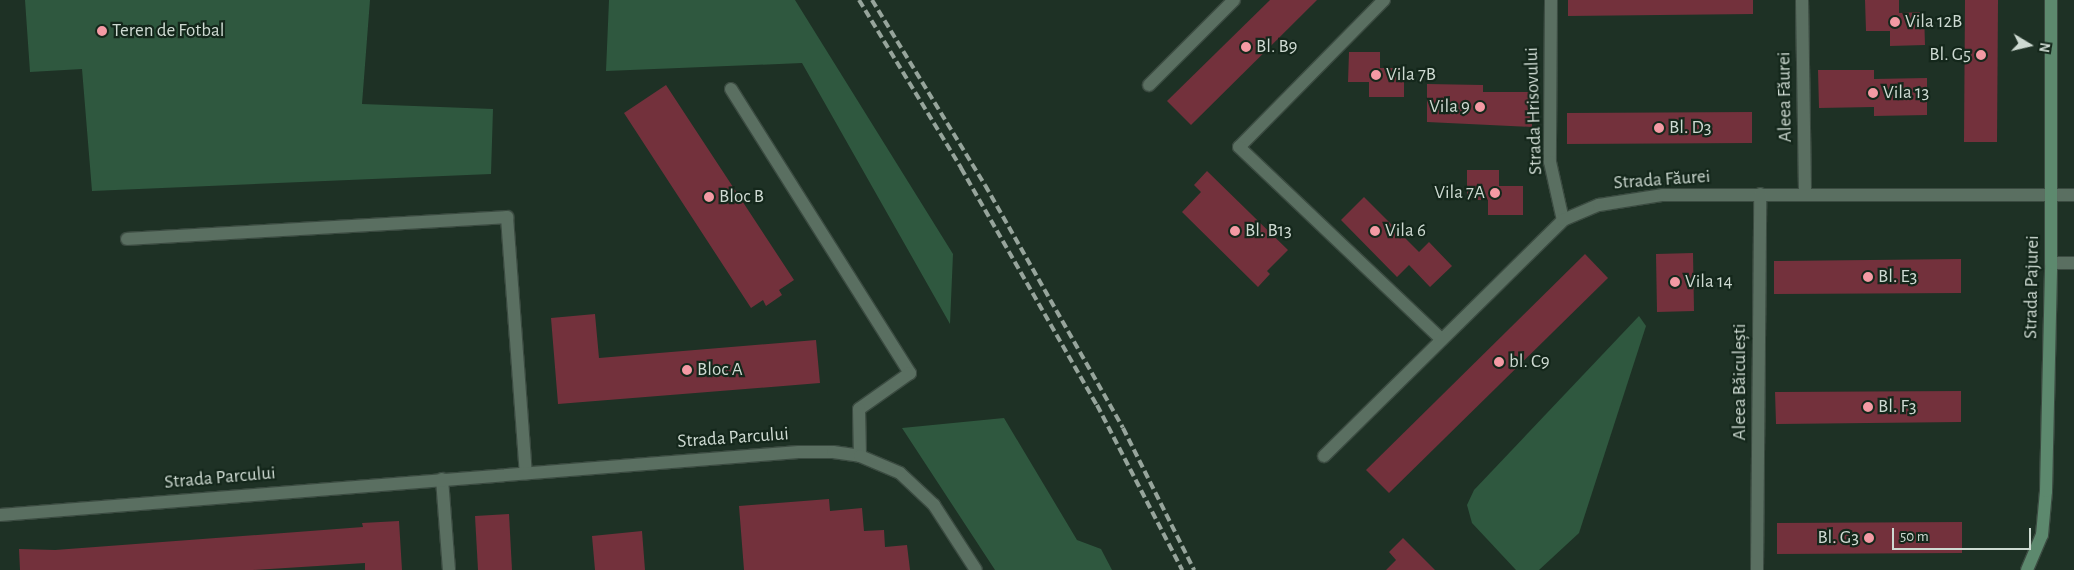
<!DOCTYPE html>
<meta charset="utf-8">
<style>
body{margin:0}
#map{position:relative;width:2074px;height:570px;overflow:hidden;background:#1e3125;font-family:"Alegreya Sans",sans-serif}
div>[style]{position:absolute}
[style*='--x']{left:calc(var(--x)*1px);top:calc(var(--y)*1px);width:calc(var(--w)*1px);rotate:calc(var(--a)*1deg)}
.green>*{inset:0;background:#2f583f}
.building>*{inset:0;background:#73313c}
.roads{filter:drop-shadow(1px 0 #3b4b41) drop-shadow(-1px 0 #3b4b41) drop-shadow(0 1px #3b4b41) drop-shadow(0 -1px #3b4b41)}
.street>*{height:12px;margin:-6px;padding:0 6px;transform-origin:6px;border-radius:6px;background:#5a6f61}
.secondary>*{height:12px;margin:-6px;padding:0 6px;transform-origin:6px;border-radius:6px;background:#5d896e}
.rail>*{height:4px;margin-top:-2px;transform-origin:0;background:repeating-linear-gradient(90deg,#97a59c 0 8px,transparent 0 12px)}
.dots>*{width:14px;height:14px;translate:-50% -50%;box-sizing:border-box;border:2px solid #14271b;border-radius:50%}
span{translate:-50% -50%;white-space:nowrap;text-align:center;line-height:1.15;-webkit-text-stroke:4.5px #14271b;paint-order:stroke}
.poi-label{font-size:19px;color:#cedad2}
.left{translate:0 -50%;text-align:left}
.right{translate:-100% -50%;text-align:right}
.street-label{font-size:19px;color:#cedad2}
.north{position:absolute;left:2004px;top:20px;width:50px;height:50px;-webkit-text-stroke:4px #14271b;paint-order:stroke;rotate:99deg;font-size:14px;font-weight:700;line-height:20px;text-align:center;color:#cedad2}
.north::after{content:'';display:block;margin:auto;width:18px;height:22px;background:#cedad2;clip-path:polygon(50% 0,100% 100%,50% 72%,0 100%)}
.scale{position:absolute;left:1892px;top:528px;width:139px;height:22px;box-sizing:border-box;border:2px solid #cedad2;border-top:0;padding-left:6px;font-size:15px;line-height:18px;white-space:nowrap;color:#cedad2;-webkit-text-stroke:4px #14271b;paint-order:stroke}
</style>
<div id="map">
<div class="green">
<i style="clip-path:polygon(25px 0,370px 0,362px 104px,493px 109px,491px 174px,92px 191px,82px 69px,30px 72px)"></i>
<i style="clip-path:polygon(609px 0,795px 0,953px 254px,950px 324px,802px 63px,606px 71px)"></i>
<i style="clip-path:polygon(1639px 316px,1646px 326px,1579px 533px,1539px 570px,1516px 570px,1472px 523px,1467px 505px,1474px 490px)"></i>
<i style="clip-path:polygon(1004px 418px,1077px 540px,1101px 549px,1112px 570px,995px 570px,902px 428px)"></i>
</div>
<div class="building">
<i style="clip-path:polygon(1270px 0,1317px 0,1191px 125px,1167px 101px)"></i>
<i style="clip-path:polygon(1568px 0,1753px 0,1753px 14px,1568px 16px)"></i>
<i style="clip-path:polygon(1865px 0,1899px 0,1899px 13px,1924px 12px,1925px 45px,1890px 46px,1890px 31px,1866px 31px)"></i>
<i style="clip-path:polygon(1965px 0,1998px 0,1997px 142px,1964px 142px)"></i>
<i style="clip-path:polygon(1349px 52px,1380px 52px,1380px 68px,1404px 68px,1404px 97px,1369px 97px,1369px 82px,1348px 82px)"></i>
<i style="clip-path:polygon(1818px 70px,1874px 70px,1874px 79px,1927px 78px,1927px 115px,1874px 116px,1874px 107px,1819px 108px)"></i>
<i style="clip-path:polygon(1427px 84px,1483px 85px,1483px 92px,1532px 92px,1532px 127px,1427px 122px)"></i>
<i style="clip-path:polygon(666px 85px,794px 280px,779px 290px,782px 295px,766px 306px,763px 300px,751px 308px,624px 113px)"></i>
<i style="clip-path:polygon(1752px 112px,1752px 143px,1567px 144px,1567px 113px)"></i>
<i style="clip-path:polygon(1467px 170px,1499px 170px,1499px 186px,1523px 186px,1523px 215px,1488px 215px,1488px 200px,1467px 200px)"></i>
<i style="clip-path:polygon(1207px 171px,1288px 250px,1267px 271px,1270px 274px,1258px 287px,1182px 212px,1201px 192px,1194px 185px)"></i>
<i style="clip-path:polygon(1364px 197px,1419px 252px,1429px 242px,1452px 266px,1430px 287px,1409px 265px,1397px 277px,1341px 220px)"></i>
<i style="clip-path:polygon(1693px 253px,1694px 311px,1657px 312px,1656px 254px)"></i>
<i style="clip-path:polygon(1585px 254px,1608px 278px,1389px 493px,1366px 470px)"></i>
<i style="clip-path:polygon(1961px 259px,1961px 293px,1774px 294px,1774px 261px)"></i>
<i style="clip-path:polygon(595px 314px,599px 358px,816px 340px,820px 383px,558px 404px,551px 318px)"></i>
<i style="clip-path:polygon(1961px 391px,1961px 422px,1776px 424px,1775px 392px)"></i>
<i style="clip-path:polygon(829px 499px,830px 511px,862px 508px,864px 531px,884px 530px,885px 547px,907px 545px,910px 570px,744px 570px,739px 506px)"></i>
<i style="clip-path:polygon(509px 514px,512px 570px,478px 570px,475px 516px)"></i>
<i style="clip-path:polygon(399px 521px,402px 570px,365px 570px,365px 563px,253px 570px,20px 570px,19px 549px,55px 550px,363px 527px,362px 523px)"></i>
<i style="clip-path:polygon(1962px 522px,1962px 553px,1777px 554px,1777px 523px)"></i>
<i style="clip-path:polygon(642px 531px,645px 570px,595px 570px,592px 536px)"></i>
<i style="clip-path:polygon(1403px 538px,1435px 570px,1386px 570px,1396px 560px,1389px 552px)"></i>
</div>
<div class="roads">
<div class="street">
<i style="--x:1384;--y:0;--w:206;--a:134.6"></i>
<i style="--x:1239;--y:147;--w:279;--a:43.5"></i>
<i style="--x:1551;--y:0;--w:162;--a:90.4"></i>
<i style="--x:1550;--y:162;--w:59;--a:77.4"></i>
<i style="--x:1802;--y:0;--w:194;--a:89.1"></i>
<i style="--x:1149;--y:85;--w:120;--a:-45"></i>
<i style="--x:731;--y:89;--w:336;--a:57.8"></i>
<i style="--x:910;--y:373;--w:62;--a:144.8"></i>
<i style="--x:859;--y:409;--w:47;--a:88.8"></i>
<i style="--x:127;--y:239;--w:381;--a:-3.3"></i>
<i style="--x:507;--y:217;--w:257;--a:85.8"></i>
<i style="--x:2051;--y:263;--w:23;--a:0"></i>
<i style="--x:1324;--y:456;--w:336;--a:-44.6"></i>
<i style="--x:1563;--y:220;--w:39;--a:-23"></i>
<i style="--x:1599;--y:205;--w:65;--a:-8.9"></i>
<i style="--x:1663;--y:195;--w:411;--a:0"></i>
<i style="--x:442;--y:479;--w:91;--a:85.6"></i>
<i style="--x:0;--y:515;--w:801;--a:-4.51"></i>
<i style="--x:799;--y:452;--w:34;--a:0"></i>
<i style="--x:833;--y:452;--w:27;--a:8"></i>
<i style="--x:860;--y:456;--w:43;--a:23"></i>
<i style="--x:900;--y:473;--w:47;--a:43.3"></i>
<i style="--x:934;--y:505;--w:77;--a:57.1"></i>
<i style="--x:1757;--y:570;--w:376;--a:-89.5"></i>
</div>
<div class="secondary">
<i style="--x:2027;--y:570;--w:38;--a:-67"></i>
<i style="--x:2042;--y:535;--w:44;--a:-84.8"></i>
<i style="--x:2046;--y:491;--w:228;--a:-88.7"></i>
<i style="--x:2051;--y:263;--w:263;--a:-90"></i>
</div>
</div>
<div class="rail">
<i style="--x:859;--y:0;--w:197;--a:58.7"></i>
<i style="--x:961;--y:168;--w:273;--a:60.2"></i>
<i style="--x:1097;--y:405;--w:186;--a:62.7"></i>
<i style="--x:872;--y:0;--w:217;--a:58.6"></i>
<i style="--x:985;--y:185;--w:279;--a:60.4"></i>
<i style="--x:1123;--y:428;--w:159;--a:63.4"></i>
</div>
<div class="dots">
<i style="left:1895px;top:22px;background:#f49aa4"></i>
<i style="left:102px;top:31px;background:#f49aa4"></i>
<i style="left:1246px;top:47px;background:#f49aa4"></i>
<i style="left:1981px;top:55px;background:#f49aa4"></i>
<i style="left:1376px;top:75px;background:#f49aa4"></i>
<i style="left:1873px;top:93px;background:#f49aa4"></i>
<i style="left:1480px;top:107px;background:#f49aa4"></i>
<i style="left:1659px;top:128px;background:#f49aa4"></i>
<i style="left:1495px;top:193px;background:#f49aa4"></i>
<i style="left:709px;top:197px;background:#f49aa4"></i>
<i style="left:1235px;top:231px;background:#f49aa4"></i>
<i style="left:1375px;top:231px;background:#f49aa4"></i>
<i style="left:1868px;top:277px;background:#f49aa4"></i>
<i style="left:1675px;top:282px;background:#f49aa4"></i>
<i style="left:1499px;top:362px;background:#f49aa4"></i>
<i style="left:687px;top:370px;background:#f49aa4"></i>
<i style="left:1868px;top:407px;background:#f49aa4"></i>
<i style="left:1869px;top:538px;background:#f49aa4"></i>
</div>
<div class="poi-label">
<span class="left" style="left:1905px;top:22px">Vila 12B</span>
<span class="left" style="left:112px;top:31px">Teren de Fotbal</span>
<span class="left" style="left:1256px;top:47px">Bl. B9</span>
<span class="right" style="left:1971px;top:55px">Bl. G5</span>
<span class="left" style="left:1386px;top:75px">Vila 7B</span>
<span class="left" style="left:1883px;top:93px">Vila 13</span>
<span class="right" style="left:1470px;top:107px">Vila 9</span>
<span class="left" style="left:1669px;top:128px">Bl. D3</span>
<span class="right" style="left:1485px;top:193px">Vila 7A</span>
<span class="left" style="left:719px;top:197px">Bloc B</span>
<span class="left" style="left:1245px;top:231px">Bl. B13</span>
<span class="left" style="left:1385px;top:231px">Vila 6</span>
<span class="left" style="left:1878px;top:277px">Bl. E3</span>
<span class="left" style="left:1685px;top:282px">Vila 14</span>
<span class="left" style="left:1509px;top:362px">bl. C9</span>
<span class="left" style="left:697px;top:370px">Bloc A</span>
<span class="left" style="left:1878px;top:407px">Bl. F3</span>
<span class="right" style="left:1859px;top:538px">Bl. G3</span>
</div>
<div class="street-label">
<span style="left:1785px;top:97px;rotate:-91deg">Aleea Făurei</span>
<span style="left:1534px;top:111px;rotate:-92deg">Strada Hrisovului</span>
<span style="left:1662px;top:180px;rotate:-4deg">Strada Făurei</span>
<span style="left:2032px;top:287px;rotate:-89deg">Strada Pajurei</span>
<span style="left:1740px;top:382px;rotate:-90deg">Aleea Băiculești</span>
<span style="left:733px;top:438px;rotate:-4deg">Strada Parcului</span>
<span style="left:220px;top:478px;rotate:-5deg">Strada Parcului</span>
</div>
<div class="north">N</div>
<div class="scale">50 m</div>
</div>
